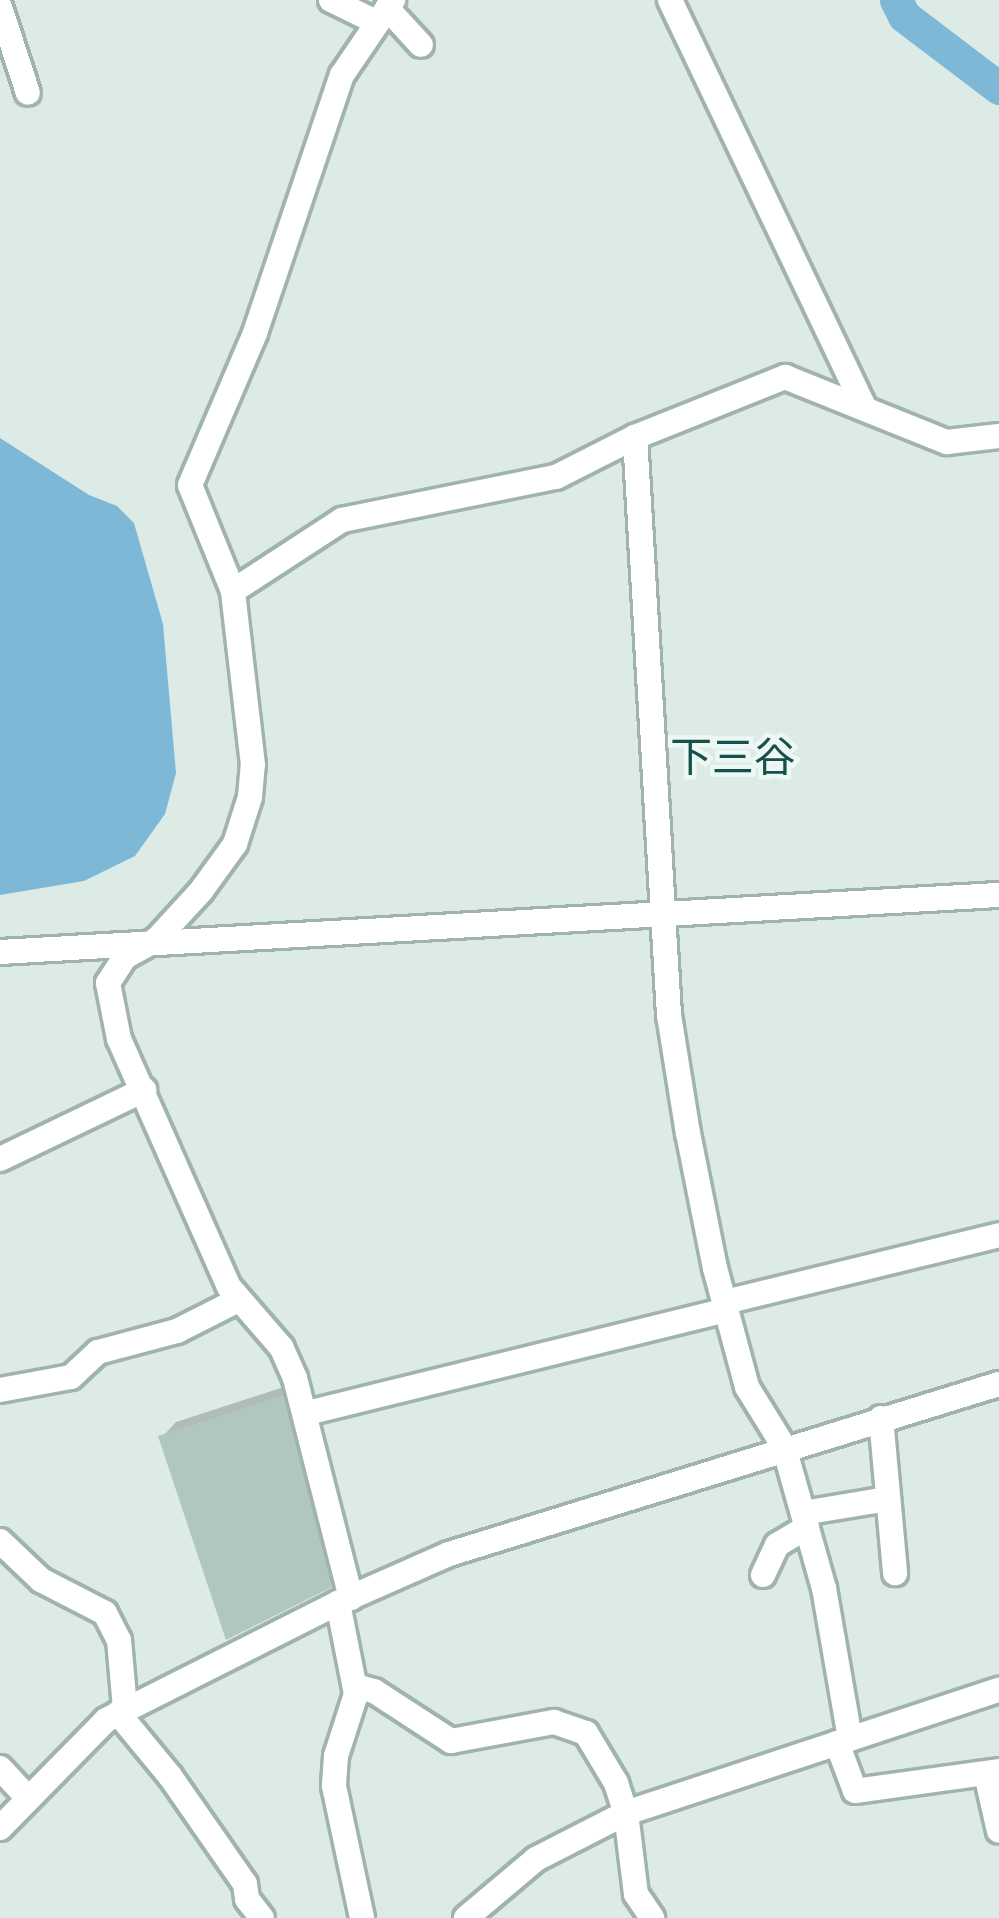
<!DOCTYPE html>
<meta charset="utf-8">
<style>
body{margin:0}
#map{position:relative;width:999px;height:1918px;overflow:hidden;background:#ddebe7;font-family:"Source Sans 3","Noto Sans JP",sans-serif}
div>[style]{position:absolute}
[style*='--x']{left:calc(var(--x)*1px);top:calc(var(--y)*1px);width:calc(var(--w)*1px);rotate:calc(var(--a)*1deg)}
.water>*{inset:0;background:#7db9d7}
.shadow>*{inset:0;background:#0003}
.river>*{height:33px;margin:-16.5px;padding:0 16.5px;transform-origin:16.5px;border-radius:16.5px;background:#7db9d7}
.building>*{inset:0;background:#b2c6c1}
.roads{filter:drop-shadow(3px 0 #a0b3af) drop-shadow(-3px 0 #a0b3af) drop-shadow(0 3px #a0b3af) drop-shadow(0 -3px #a0b3af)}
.minor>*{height:24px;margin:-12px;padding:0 12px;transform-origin:12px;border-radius:12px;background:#fff}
span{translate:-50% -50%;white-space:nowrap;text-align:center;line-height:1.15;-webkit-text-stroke:9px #edf7f4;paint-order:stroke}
.quarter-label{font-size:42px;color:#17504c}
</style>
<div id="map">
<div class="water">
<i style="clip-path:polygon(0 438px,89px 495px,117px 506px,134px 523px,163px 624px,176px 773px,165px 814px,135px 856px,84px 881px,0 895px)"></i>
</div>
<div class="shadow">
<i style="clip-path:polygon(299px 1382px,345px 1570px,330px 1585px,162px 1437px,176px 1422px)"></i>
</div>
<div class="river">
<i style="--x:896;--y:0;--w:18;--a:63"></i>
<i style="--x:904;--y:16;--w:119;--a:37.2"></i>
</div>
<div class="building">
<i style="clip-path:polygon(284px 1395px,332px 1587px,226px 1640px,158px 1436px)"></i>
</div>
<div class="roads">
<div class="minor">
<i style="--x:331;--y:0;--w:50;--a:26.1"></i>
<i style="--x:670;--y:0;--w:453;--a:64.5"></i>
<i style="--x:0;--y:7;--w:90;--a:72"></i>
<i style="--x:387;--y:8;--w:50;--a:47.4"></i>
<i style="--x:635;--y:437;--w:579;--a:86.63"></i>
<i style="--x:669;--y:1015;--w:120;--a:80.9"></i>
<i style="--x:688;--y:1133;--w:138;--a:78.7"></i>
<i style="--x:715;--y:1268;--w:123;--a:74.9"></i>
<i style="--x:747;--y:1387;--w:70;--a:58.3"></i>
<i style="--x:784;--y:1447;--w:147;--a:74.2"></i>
<i style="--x:824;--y:1588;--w:153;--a:80.2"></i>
<i style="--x:233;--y:591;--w:130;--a:-33.1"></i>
<i style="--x:342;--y:520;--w:218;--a:-11.4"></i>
<i style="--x:556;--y:477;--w:89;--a:-26.9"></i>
<i style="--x:635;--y:437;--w:162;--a:-21.8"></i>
<i style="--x:785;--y:377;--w:175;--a:21.9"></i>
<i style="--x:947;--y:442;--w:52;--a:-6.6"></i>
<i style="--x:0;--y:952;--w:1001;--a:-3.27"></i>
<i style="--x:0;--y:1159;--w:160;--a:-25.6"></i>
<i style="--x:725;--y:1302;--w:282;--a:-13.7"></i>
<i style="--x:0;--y:1390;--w:72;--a:-10.4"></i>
<i style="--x:71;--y:1377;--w:37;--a:-43"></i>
<i style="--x:98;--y:1352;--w:82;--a:-14.9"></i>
<i style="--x:177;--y:1331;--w:68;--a:-26.9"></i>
<i style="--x:307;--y:1413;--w:432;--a:-13.8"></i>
<i style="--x:881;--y:1418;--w:156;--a:84.8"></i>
<i style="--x:803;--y:1513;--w:86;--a:-9.4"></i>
<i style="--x:0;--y:1541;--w:57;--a:43.6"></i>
<i style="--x:41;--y:1580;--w:72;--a:27.3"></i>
<i style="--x:105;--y:1613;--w:30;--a:63"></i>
<i style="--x:119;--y:1640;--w:68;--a:85"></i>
<i style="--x:763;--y:1575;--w:33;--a:-65"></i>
<i style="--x:777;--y:1545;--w:35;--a:-31"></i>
<i style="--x:351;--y:1598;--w:227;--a:-104.3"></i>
<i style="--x:295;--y:1378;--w:34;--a:-114"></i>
<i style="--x:281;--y:1347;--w:79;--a:-130.9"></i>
<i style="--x:229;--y:1287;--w:271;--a:-113.9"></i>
<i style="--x:119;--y:1039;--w:57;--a:-101.1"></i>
<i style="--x:108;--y:983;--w:31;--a:-57"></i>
<i style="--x:125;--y:957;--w:35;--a:-29"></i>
<i style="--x:156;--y:940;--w:67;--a:-47.4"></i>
<i style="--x:201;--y:891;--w:58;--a:-54.1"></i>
<i style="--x:235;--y:844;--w:49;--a:-72.3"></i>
<i style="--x:250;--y:797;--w:32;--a:-85"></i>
<i style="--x:253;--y:765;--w:175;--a:-96.6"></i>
<i style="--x:233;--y:591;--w:114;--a:-112.1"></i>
<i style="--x:190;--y:485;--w:165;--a:-66.8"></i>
<i style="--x:255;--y:333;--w:272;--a:-71.4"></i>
<i style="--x:342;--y:75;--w:91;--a:-55.8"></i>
<i style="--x:338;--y:1603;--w:93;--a:78.8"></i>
<i style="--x:356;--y:1694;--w:65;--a:107.9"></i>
<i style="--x:336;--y:1756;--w:30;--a:94"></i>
<i style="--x:334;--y:1786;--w:135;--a:78"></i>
<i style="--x:356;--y:1686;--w:19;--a:16"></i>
<i style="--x:374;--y:1691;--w:92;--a:33"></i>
<i style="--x:451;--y:1741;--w:105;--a:-10.5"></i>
<i style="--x:554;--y:1722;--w:34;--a:19"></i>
<i style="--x:586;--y:1733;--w:58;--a:59"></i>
<i style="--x:616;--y:1783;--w:32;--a:72"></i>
<i style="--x:626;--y:1813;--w:82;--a:83"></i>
<i style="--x:636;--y:1894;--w:29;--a:56"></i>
<i style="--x:118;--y:1713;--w:82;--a:50.5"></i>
<i style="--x:170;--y:1776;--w:131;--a:55.2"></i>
<i style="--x:245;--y:1884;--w:15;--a:82"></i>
<i style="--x:247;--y:1899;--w:24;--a:52"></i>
<i style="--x:837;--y:1743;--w:51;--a:69.4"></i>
<i style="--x:855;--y:1791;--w:145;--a:-7.9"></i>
<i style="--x:0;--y:1768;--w:41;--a:47"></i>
<i style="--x:986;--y:1774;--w:58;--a:77.2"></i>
<i style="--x:0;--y:1828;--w:151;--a:-45.5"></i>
<i style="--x:106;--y:1720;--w:260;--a:-26.8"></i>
<i style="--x:338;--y:1603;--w:121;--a:-23.8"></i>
<i style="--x:449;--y:1554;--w:576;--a:-17.18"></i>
<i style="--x:466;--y:1918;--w:92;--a:-40.1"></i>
<i style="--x:536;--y:1859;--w:101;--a:-27.1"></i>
<i style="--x:626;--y:1813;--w:393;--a:-18.3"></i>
</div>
</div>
<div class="quarter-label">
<span style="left:733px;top:759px">下三谷</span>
</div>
</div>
